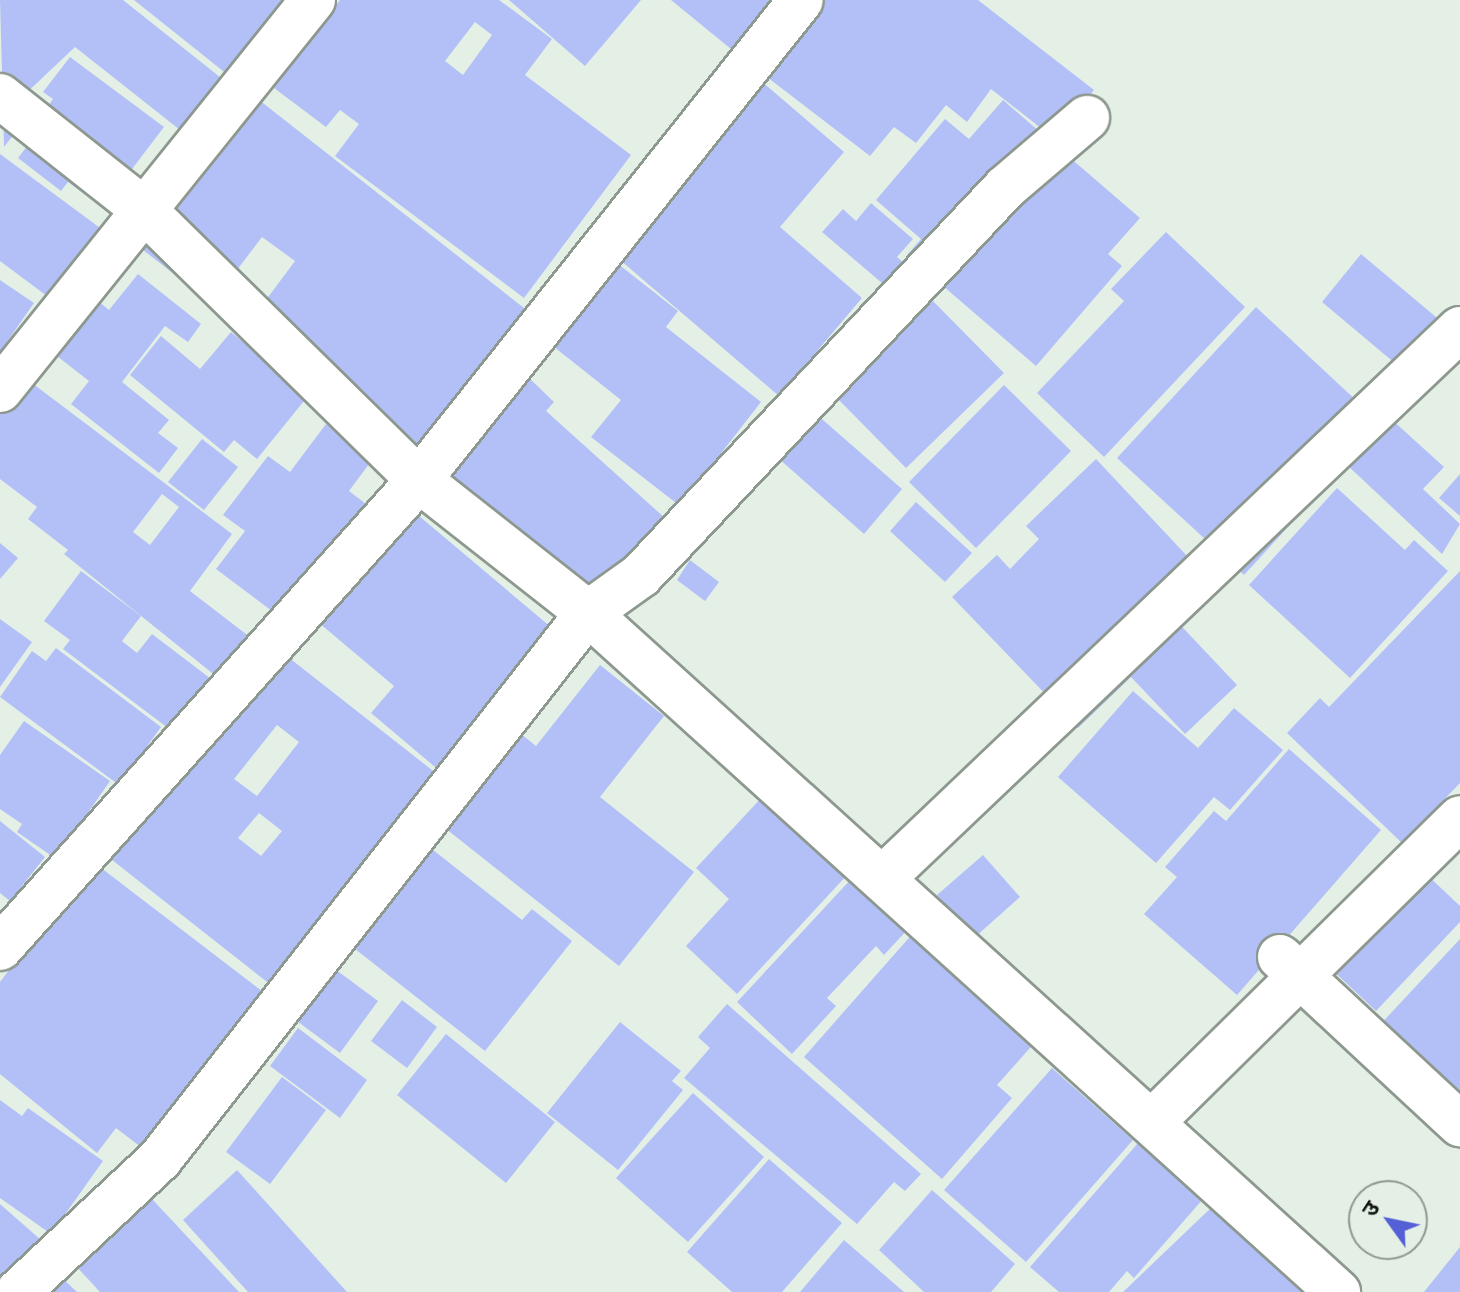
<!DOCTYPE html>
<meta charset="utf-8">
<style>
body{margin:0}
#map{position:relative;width:1460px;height:1292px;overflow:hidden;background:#e4f0e5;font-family:"Noto Serif","Noto Sans Devanagari",serif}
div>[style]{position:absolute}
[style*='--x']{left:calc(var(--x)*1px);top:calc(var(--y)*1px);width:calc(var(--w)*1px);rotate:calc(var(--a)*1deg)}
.building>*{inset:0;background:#b3c0f8}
.roads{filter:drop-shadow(2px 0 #8d988e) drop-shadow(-2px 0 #8d988e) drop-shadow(0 2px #8d988e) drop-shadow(0 -2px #8d988e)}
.minor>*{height:44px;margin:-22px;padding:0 22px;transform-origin:22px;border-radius:22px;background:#fff}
span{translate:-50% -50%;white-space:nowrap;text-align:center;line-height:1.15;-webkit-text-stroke:8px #e4f0e5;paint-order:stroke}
.north{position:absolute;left:1348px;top:1180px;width:80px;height:80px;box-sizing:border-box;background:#e4f0e5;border:2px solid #909991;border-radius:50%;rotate:303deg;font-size:22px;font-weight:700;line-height:32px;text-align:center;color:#131713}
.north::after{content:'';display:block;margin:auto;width:28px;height:36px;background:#5560d6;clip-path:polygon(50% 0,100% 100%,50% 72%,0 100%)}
</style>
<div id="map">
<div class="building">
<i style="clip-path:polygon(0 0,123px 0,235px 89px,194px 141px,75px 47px,21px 98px,34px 108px,4px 147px)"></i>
<i style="clip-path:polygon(134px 0,305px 0,238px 83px)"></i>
<i style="clip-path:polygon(evenodd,340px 0,499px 0,552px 39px,525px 75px,631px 155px,524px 298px,335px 156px,359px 124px,340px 110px,326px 127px,274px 88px,340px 0,475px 22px,492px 35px,463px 75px,445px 61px,475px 22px)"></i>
<i style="clip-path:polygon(509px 0,641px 0,585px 66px)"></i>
<i style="clip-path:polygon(671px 0,770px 0,731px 49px)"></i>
<i style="clip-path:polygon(820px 0,978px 0,1094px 90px,1056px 140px,991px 89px,967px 122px,946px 105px,916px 143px,894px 127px,870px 156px,763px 74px)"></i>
<i style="clip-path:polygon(70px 57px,164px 127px,103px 207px,68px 182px,61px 191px,18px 158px,52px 114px,46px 109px,53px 99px,43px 92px)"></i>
<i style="clip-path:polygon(754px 75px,844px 152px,780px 227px,862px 298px,779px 396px,606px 248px)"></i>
<i style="clip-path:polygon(evenodd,245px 89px,533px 315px,407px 476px,324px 391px,129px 239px,245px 89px,262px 237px,295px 261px,257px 312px,224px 287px,262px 237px)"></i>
<i style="clip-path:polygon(1003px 100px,1140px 218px,1108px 254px,1122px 266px,1036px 366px,907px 255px,921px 239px,876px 200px,945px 119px,969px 139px)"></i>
<i style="clip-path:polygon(0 154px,111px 236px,59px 305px,0 261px)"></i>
<i style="clip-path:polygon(871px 203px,913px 239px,897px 257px,914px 272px,896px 295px,822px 232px,843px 209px,856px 221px)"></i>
<i style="clip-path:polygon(1166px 232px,1245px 307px,1104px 457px,1037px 393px,1124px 301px,1111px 289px)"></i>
<i style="clip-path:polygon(1361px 254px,1449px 328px,1409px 375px,1322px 302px)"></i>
<i style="clip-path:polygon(608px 256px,678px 311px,666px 327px,761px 402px,680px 506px,591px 437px,621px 400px,544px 339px)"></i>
<i style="clip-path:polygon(138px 274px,201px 324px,188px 342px,165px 326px,122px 382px,169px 420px,158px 433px,178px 448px,159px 473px,71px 404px,89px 381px,39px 342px,81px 287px,109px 310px)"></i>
<i style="clip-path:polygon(0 280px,34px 303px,0 352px)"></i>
<i style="clip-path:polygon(930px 298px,1004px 373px,906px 468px,833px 394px)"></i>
<i style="clip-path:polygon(1256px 307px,1360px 404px,1319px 493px,1244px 575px,1117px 458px)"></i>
<i style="clip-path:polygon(231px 332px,308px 396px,257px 459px,234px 440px,224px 452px,130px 375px,161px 336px,200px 369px)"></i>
<i style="clip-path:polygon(evenodd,20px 374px,232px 534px,190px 591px,259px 644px,227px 685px,64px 554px,68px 550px,28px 519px,37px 507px,0 479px,0 401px,20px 374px,162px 494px,179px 507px,150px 545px,133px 532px,162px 494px)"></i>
<i style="clip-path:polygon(528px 377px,554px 402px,546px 411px,666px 519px,573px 623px,426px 490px)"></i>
<i style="clip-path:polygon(1004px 385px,1071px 451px,976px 548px,909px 482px)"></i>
<i style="clip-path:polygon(791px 392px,902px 489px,864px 534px,752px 435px)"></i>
<i style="clip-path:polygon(1390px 418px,1444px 467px,1423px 489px,1460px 524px,1442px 554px,1347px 465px)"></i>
<i style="clip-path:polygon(326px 424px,372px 460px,349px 491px,370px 507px,284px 620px,216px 569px,245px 531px,223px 515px,268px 456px,290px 472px)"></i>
<i style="clip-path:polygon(202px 439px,238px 467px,204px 510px,168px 482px)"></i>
<i style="clip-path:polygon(1096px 459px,1189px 558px,1151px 594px,1237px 685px,1185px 734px,1131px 677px,1078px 728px,952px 597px,997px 555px,1010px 569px,1039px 539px,1026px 526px)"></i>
<i style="clip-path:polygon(1460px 474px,1460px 516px,1439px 498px)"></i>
<i style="clip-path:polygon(1337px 488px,1405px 550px,1414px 540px,1448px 571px,1350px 678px,1249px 585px)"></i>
<i style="clip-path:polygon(916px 502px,972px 553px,945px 582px,890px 531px)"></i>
<i style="clip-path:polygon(406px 505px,558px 633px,441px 772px,371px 713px,394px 686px,312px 617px)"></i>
<i style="clip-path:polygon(0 543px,18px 558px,0 579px)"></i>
<i style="clip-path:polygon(690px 560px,719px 582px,705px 601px,677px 580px)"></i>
<i style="clip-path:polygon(81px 571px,141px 616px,122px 641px,137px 653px,152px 634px,223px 688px,184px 740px,63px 649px,70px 640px,44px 621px)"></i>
<i style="clip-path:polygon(1460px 571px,1460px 783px,1402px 843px,1287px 733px,1320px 698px,1329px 707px)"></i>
<i style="clip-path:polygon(0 619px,32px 642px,0 687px)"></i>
<i style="clip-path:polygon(56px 648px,161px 727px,119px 785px,0 697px,32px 651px,46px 661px)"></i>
<i style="clip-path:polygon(evenodd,283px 653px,437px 774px,271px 985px,107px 856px,193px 747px,203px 755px,283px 653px,277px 725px,299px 742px,257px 796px,234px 779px,277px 725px,283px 653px,259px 813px,282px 831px,261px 856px,238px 838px,259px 813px)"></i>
<i style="clip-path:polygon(600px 665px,664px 716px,600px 797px,694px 872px,619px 966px,431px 817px,506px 722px,536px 746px)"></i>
<i style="clip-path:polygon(1133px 691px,1198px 748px,1234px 708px,1283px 750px,1230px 810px,1214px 797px,1156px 863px,1058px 777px)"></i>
<i style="clip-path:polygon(24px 721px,110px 781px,56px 859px,17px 832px,22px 824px,0 809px,0 755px)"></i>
<i style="clip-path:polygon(1289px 749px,1381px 830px,1237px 995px,1144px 914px,1177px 877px,1165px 867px,1214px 811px,1226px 821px)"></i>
<i style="clip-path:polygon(764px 795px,848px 874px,737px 994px,686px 946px,729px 899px,696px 868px)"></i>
<i style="clip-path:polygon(0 821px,45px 857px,10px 901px,0 893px)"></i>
<i style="clip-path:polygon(414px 835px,522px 920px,532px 909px,572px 941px,485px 1051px,336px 934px)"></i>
<i style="clip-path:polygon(983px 855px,1020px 897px,974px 938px,937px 895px)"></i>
<i style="clip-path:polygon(1406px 855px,1460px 906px,1460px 922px,1376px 1011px,1314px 953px)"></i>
<i style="clip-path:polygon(92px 861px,267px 995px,258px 1005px,290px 1030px,220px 1122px,191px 1100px,150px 1154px,116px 1128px,97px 1153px,0 1074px,0 982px)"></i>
<i style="clip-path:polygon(853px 877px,908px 929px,884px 955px,876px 946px,827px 998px,836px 1006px,792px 1054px,737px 1002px)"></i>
<i style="clip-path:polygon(914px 932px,1037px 1040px,997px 1085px,1012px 1098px,942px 1179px,804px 1057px)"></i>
<i style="clip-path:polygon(1460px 939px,1460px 1099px,1377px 1028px)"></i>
<i style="clip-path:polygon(316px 955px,378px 1001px,340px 1053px,278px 1007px)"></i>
<i style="clip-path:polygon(402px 1000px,437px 1027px,407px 1068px,371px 1041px)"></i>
<i style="clip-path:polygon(727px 1004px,921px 1174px,905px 1191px,894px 1182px,857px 1224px,684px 1078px,710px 1048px,698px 1037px)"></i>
<i style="clip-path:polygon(620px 1022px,681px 1071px,672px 1081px,683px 1090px,618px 1170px,547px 1113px)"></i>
<i style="clip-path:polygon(298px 1028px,367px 1080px,340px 1118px,270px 1066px)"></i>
<i style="clip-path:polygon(446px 1034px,555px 1122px,506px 1183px,397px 1095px)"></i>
<i style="clip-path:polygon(1052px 1068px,1133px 1140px,1026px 1262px,944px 1190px)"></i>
<i style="clip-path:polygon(282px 1077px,326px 1110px,270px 1184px,226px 1152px)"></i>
<i style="clip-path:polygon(693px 1093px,764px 1157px,688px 1242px,616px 1178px)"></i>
<i style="clip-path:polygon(0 1100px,22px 1116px,28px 1108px,103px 1161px,51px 1234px,0 1198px)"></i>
<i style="clip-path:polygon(1138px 1143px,1203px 1199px,1134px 1278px,1127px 1271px,1109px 1292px,1059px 1292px,1030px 1267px)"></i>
<i style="clip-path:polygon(769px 1159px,842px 1223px,782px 1292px,732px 1292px,687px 1252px)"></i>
<i style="clip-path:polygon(124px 1169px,239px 1292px,100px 1292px,50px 1238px)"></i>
<i style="clip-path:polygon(237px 1170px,347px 1292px,248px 1292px,183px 1220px)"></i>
<i style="clip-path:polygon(932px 1190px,1015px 1264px,991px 1292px,924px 1292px,879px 1250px)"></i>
<i style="clip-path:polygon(0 1204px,49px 1247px,0 1292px)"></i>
<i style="clip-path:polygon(1215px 1204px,1301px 1292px,1123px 1292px)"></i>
<i style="clip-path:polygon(844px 1240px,904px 1292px,800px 1292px)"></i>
<i style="clip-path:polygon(1460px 1247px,1460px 1292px,1424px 1292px)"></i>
<i style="clip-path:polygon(45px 1262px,77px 1292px,17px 1292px)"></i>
</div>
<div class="roads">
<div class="minor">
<i style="--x:0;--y:96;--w:182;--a:38.3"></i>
<i style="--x:143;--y:209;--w:387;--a:44.5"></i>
<i style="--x:419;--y:480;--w:215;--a:38.2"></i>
<i style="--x:588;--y:613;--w:1012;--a:42.16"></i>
<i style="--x:0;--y:390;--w:500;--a:-51.25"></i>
<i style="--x:884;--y:877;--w:795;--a:-43.57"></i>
<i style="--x:0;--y:948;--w:628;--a:-48.16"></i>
<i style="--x:419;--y:480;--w:613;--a:-51.49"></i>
<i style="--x:1280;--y:957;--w:246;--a:42.9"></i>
<i style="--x:1153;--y:1121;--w:431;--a:-44.6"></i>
<i style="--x:18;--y:1292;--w:195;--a:-43.1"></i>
<i style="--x:160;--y:1159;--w:694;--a:-51.91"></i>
<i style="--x:588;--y:613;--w:65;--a:-35.6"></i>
<i style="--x:641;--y:575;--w:531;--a:-46.75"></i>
<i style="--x:1005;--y:188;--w:108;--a:-40.5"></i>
</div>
</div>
<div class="north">उ</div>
</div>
